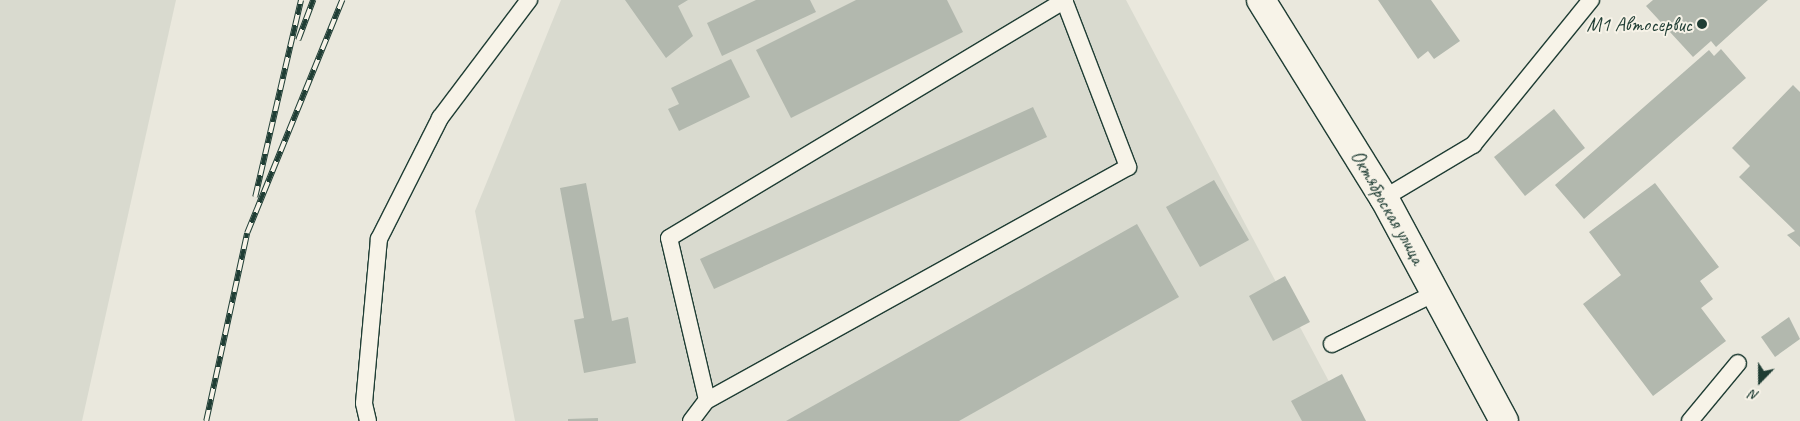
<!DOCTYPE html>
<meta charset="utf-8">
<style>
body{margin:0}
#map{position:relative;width:1800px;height:421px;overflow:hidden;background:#eae8dd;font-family:Caveat,sans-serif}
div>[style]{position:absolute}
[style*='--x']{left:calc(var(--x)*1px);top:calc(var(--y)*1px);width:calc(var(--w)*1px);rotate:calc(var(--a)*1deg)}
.built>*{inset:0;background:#d9dacf}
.building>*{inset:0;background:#b2b8ae}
.roads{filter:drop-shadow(1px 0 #1f3d34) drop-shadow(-1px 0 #1f3d34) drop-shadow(0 1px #1f3d34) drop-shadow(0 -1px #1f3d34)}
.lane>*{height:16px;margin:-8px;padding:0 8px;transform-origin:8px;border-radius:8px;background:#f7f3e8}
.primary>*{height:28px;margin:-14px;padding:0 14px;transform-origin:14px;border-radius:14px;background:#f7f3e8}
.rail>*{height:5.5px;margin-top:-2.75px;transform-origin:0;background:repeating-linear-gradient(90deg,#f7f3e8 0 11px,#1f3d34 0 22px);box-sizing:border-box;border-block:1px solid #1f3d34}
.dots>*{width:14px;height:14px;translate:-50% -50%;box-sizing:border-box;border:2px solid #f7f3e8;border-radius:50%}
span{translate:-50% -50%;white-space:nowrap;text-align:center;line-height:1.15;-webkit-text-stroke:4px #f7f3e8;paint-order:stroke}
.poi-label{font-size:20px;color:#1f3d34}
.right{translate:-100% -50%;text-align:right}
.street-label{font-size:20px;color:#1f3d34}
.north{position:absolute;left:1735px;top:356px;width:50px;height:50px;-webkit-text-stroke:4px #f7f3e8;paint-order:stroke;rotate:202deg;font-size:14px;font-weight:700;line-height:20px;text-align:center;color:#1f3d34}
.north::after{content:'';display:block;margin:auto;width:18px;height:22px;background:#1f3d34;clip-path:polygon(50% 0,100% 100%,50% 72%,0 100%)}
</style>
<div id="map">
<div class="built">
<i style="clip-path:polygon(0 0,176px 0,82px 421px,0 421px)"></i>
<i style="clip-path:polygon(561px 0,1126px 0,1350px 421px,515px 421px,475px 211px)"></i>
</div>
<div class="building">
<i style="clip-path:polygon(625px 0,688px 0,678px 6px,693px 36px,666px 58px)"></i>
<i style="clip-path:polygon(756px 0,810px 0,816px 12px,722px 56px,707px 23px)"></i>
<i style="clip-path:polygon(856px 0,947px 0,963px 32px,791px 118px,756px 50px)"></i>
<i style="clip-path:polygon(1378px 0,1431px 0,1460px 41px,1434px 59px,1428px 51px,1418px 59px)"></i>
<i style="clip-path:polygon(1653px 0,1768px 0,1716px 47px,1711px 41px,1693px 57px,1646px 6px)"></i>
<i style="clip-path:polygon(1721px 49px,1746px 78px,1584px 219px,1555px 185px,1709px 50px,1714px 56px)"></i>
<i style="clip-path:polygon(731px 59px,750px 97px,679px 131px,668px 109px,679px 104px,671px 88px)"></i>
<i style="clip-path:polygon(1793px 85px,1800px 92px,1800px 247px,1787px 235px,1795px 231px,1739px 177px,1750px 166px,1732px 148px)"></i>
<i style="clip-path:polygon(1033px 107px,1047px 137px,714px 289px,700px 259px)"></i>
<i style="clip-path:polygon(1554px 109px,1585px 148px,1525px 196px,1494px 157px)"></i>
<i style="clip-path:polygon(1214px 180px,1249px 240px,1200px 267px,1166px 207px)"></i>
<i style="clip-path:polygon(586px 183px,612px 321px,628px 317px,636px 363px,584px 373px,574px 320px,584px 318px,560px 188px)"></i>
<i style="clip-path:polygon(1655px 183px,1719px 267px,1700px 281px,1713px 299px,1701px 308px,1726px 341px,1653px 396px,1583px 304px,1621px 275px,1589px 232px)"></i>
<i style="clip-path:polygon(1137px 224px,1179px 297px,959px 421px,786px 421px)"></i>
<i style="clip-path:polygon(1285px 276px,1310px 322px,1273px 341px,1249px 296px)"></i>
<i style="clip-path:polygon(1789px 317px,1800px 339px,1775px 357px,1761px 337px)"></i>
<i style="clip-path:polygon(1342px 374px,1366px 421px,1302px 421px,1291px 401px)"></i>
<i style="clip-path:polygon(598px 418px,598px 421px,568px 421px,568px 419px)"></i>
</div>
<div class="roads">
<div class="lane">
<i style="--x:1064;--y:0;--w:179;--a:69"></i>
<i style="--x:1128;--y:167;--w:481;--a:151"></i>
<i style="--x:707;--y:400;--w:166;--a:-103.2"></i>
<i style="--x:669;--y:238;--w:462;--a:-31"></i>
<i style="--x:1384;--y:198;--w:104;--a:-30.8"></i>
<i style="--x:1473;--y:145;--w:187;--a:-50.9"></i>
<i style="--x:1332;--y:344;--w:117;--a:-26.3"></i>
<i style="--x:368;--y:421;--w:18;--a:-103"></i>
<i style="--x:364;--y:403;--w:165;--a:-84.8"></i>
<i style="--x:379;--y:239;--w:136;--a:-63.2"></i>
<i style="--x:440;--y:118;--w:148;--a:-53"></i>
<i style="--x:691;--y:421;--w:26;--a:-53"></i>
<i style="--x:1690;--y:421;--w:75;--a:-50.4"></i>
</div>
<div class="primary">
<i style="--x:1261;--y:0;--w:233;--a:58.2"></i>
<i style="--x:1384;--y:198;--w:253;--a:61.7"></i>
</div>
</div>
<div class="rail">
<i style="--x:298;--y:40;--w:43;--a:-69.4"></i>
<i style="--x:255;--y:197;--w:202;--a:-76.9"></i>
<i style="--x:206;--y:421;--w:192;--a:-77.7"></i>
<i style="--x:247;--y:233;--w:252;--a:-67.8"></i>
</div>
<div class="dots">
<i style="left:1702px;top:24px;background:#1f3d34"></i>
</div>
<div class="poi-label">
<span class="right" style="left:1692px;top:24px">М1 Автосервис</span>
</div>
<div class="street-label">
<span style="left:1388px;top:207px;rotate:60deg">Октябрьская улица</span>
</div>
<div class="north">N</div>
</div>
